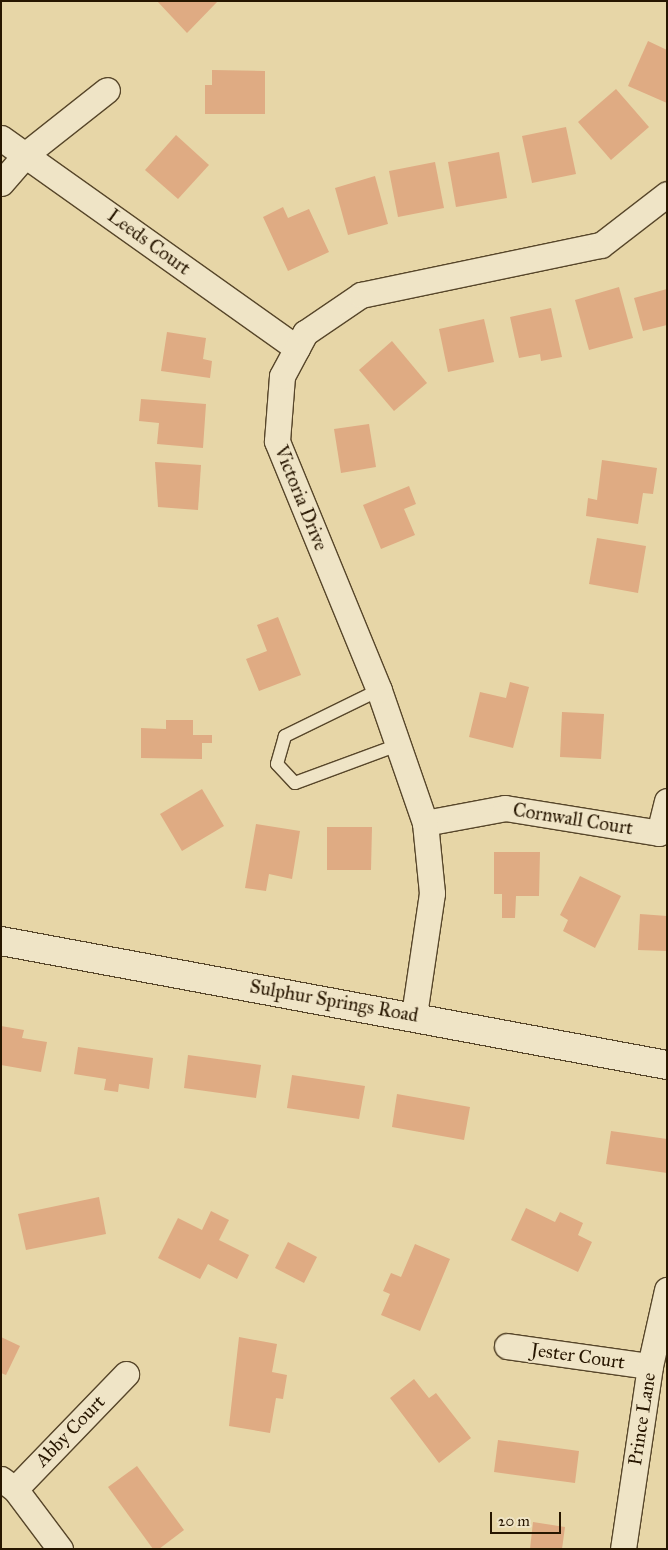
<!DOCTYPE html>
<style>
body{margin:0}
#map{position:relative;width:668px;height:1550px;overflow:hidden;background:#e7d6a7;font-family:"IM FELL Great Primer",serif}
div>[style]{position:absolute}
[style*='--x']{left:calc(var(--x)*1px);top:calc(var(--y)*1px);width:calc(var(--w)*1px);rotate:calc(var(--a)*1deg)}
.building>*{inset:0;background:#dfab83}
.roads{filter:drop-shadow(1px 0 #57462a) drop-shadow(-1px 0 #57462a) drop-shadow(0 1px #57462a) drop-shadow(0 -1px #57462a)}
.service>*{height:12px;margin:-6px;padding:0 6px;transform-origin:6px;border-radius:6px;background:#efe4c6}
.minor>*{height:25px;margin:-12.5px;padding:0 12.5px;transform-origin:12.5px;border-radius:12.5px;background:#efe4c6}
.tertiary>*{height:28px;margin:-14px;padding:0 14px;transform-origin:14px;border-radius:14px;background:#efe4c6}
span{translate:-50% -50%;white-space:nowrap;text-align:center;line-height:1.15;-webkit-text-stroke:4px #efe4c6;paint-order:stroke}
.street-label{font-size:19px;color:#271600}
.frame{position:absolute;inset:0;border:2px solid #271600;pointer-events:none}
.scale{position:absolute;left:490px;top:1512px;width:71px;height:22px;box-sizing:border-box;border:2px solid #271600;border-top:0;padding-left:6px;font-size:15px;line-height:18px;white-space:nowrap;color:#271600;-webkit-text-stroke:4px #efe4c6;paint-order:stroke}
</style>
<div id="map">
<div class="building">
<i style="clip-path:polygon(157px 1px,218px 1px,187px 33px)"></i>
<i style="clip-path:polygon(648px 41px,667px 50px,667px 103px,628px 86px)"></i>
<i style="clip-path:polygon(212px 70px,265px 71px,265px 114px,205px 114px,205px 85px,212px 85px)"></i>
<i style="clip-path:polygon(616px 89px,649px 127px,611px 160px,578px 122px)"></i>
<i style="clip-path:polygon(566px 127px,576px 174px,532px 183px,522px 136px)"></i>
<i style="clip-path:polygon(176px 135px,209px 165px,178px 199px,145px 170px)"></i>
<i style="clip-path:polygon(499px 152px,507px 198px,456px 207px,448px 162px)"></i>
<i style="clip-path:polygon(435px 162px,444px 208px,398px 217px,389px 171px)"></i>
<i style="clip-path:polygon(375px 176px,388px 224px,348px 235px,335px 188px)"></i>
<i style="clip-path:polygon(283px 207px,288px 218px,309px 209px,329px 252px,288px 271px,263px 217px)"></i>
<i style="clip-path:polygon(619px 287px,633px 338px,589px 350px,575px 300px)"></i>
<i style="clip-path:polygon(667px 289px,667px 325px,643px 331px,634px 298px)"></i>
<i style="clip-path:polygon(551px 308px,562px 357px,541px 361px,540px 354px,519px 358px,510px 317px)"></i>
<i style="clip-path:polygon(484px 319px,494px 362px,448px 372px,439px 329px)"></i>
<i style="clip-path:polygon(167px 332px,206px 338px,203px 359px,212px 361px,210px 378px,161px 371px)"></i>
<i style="clip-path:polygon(392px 341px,427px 383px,394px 411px,359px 370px)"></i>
<i style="clip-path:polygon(141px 399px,206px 404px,203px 448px,157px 444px,159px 423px,139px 421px)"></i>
<i style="clip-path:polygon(369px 424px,376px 467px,341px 473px,334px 429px)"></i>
<i style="clip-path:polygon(602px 460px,657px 468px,653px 494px,643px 493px,638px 524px,586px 516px,588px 498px,597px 500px)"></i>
<i style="clip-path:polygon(155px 462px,201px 465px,198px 510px,158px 507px)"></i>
<i style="clip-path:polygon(409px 486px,416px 504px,404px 509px,415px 535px,381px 549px,363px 505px)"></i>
<i style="clip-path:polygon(597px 538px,646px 546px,638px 593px,589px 584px)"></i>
<i style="clip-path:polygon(278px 617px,301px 675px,259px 691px,246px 659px,267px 651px,257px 625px)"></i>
<i style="clip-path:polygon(510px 682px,529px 687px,513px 748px,469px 737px,480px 692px,506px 698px)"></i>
<i style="clip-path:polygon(562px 712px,604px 714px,601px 759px,560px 757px)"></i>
<i style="clip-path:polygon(166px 720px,193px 720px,193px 735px,212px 735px,212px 743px,202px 743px,202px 759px,141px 758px,141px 728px,166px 729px)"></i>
<i style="clip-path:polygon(202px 789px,224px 826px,182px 851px,160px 814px)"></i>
<i style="clip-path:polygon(256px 824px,300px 831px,292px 879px,269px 874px,266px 891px,245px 888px)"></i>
<i style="clip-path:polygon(327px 827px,372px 827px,371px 870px,327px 870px)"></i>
<i style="clip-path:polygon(494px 852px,540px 852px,539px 896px,516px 896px,515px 918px,502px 918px,502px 894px,494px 894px)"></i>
<i style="clip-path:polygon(580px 876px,621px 896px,595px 948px,563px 931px,568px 920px,560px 915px)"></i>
<i style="clip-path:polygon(640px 914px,667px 916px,667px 951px,638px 950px)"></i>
<i style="clip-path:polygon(1px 1026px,24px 1030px,22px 1038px,47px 1042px,41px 1072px,1px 1065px)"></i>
<i style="clip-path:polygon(78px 1047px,153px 1058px,149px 1089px,119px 1084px,118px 1092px,104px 1090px,106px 1079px,74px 1074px)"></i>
<i style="clip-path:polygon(188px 1055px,261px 1065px,256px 1098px,184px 1088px)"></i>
<i style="clip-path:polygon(292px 1075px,365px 1086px,359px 1119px,287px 1108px)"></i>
<i style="clip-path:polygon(397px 1094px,470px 1107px,464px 1140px,392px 1127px)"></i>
<i style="clip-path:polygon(611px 1131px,667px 1139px,667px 1173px,606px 1164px)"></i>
<i style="clip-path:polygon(99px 1197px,106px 1234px,26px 1250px,18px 1214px)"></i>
<i style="clip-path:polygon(526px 1208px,555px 1222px,560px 1212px,583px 1223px,578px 1235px,592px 1242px,578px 1272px,511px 1240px)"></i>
<i style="clip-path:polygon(211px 1211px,229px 1220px,219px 1240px,249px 1255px,237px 1279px,208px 1264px,200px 1279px,158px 1258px,178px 1218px,202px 1230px)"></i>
<i style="clip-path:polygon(288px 1242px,317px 1257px,304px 1283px,275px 1268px)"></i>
<i style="clip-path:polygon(415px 1244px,450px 1259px,420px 1331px,381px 1315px,390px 1294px,383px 1291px,391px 1273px,401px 1277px)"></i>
<i style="clip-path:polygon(1px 1337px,20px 1346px,6px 1375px,1px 1373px)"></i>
<i style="clip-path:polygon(239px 1337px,277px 1344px,272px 1372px,287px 1375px,283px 1399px,276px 1398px,270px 1433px,229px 1426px)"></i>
<i style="clip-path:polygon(414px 1379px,429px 1398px,436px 1393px,471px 1438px,439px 1463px,390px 1398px)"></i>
<i style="clip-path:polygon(498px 1440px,579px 1451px,575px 1483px,494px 1472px)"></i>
<i style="clip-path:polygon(137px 1466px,184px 1530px,159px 1549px,153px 1549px,108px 1487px)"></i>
<i style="clip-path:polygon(533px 1522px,565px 1527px,562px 1549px,530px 1549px)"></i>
</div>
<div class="roads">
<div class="service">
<i style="--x:379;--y:690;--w:105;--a:153.9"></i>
<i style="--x:285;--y:736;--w:29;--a:106"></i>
<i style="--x:277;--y:764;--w:26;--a:47"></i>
<i style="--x:295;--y:783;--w:110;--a:-20.3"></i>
</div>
<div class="minor">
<i style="--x:1;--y:138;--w:363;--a:35.4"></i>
<i style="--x:1;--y:183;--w:38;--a:-49"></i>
<i style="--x:26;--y:154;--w:103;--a:-38.3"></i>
<i style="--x:425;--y:823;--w:81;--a:-10.6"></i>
<i style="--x:505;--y:808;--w:156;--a:9.2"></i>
<i style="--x:659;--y:833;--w:33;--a:-76"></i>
<i style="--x:414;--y:1015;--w:123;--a:-81.6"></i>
<i style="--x:432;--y:893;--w:70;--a:-95.7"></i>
<i style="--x:425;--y:823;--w:141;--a:-109.1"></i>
<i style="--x:379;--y:690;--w:269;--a:-112.3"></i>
<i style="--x:277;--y:441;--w:65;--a:-85.6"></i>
<i style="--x:282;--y:376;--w:49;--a:-61.9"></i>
<i style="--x:305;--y:333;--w:68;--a:-34.2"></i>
<i style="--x:361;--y:295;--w:245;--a:-11.8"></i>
<i style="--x:601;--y:245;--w:83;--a:-37.7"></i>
<i style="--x:507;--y:1346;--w:144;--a:8"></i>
<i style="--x:1;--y:1479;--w:17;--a:36"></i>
<i style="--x:15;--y:1489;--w:75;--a:53.1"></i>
<i style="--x:15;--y:1489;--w:160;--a:-46"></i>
<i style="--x:623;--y:1549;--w:185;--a:-81.6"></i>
<i style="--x:650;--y:1366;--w:78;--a:-77.4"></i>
</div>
<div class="tertiary">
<i style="--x:1;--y:941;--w:677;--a:10.55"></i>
</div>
</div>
<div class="street-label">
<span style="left:149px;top:242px;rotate:36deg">Leeds Court</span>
<span style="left:301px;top:498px;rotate:68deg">Victoria Drive</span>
<span style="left:573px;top:819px;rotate:9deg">Cornwall Court</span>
<span style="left:334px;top:1001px;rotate:10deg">Sulphur Springs Road</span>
<span style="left:578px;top:1356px;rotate:8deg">Jester Court</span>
<span style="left:642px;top:1419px;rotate:-81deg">Prince Lane</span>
<span style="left:70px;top:1431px;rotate:-46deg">Abby Court</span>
</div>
<div class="frame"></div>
<div class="scale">20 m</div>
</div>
